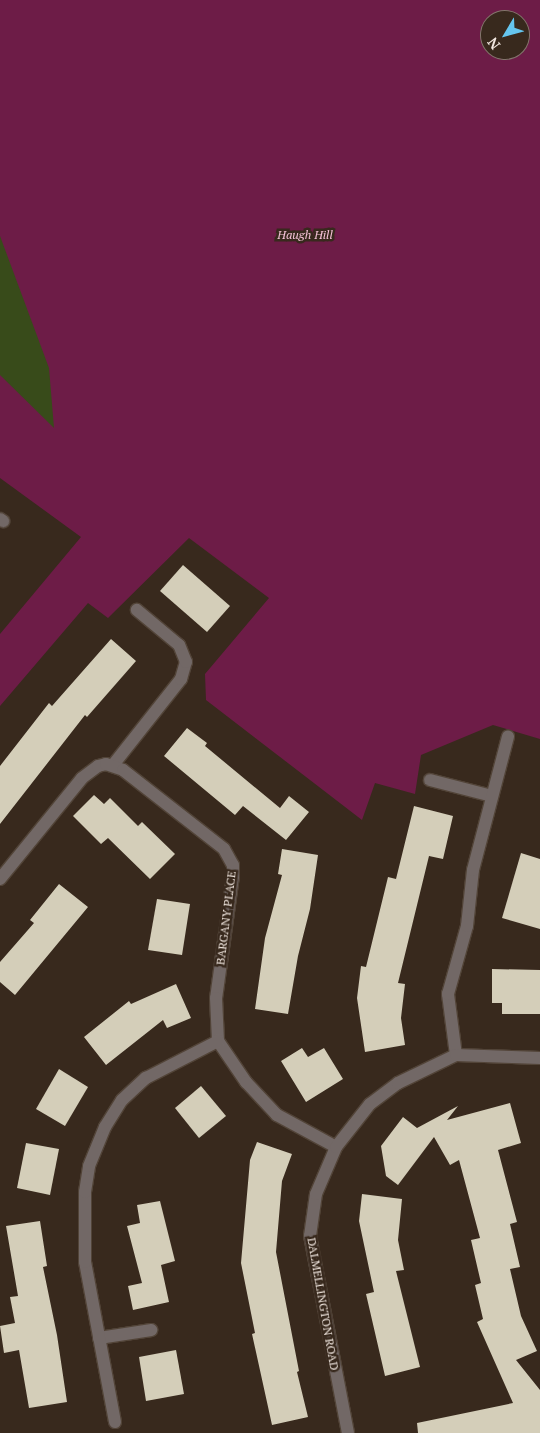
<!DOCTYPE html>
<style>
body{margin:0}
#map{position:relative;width:540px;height:1433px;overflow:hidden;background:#38291d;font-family:"PT Serif",serif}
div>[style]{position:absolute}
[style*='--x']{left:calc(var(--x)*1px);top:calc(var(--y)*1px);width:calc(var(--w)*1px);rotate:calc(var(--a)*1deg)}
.green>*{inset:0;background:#6d1c47}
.water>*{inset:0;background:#384b1a}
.building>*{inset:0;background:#d4ceb9}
.roads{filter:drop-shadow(1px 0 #524438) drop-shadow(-1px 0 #524438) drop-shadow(0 1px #524438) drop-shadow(0 -1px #524438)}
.minor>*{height:12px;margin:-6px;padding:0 6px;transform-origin:6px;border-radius:6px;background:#726866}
span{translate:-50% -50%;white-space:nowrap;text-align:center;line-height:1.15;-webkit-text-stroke:5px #38291d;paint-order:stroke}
.park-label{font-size:12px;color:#f6c3d8;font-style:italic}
.street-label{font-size:12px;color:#f2e8e1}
.north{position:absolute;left:480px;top:10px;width:50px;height:50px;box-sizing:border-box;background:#38291d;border:1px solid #82756b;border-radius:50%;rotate:233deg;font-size:14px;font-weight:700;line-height:20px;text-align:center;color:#f2e8e1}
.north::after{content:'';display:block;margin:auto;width:18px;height:22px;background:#65c5ee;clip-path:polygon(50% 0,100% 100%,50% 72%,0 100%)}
</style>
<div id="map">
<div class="green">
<i style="clip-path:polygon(evenodd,0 0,540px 0,540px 739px,493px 725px,421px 755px,415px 794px,375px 783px,362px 820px,206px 700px,205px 674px,269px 598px,189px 538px,108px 618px,88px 603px,0 706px,0 634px,81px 537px,0 478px,0 0,490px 20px,520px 20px,520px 50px,490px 50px,490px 20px)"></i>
</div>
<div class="water">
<i style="clip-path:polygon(0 236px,49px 368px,54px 428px,0 375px)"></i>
</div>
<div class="building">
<i style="clip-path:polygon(183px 565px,230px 606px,207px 632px,160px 591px)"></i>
<i style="clip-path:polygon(111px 639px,136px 661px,87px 717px,85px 715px,0 824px,0 766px,49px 703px,52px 706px)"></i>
<i style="clip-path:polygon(187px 728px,207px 743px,205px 746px,280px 808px,289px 796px,309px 812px,286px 840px,243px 806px,235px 815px,164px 756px)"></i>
<i style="clip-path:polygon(94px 795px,104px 804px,110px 798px,138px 826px,142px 822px,175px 854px,150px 879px,108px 838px,101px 844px,73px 816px)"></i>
<i style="clip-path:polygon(414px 806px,453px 816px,443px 859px,429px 856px,398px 983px,405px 984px,401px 1018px,405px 1045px,365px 1052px,357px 998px,361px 966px,366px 967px,388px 877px,396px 879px)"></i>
<i style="clip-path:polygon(282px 849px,318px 855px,310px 909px,298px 956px,288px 1014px,255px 1009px,265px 938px,282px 875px,278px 874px)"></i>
<i style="clip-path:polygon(521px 853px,540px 859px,540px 929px,502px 918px)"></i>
<i style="clip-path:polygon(59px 884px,88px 907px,15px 995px,0 982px,0 962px,34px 923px,30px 920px)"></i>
<i style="clip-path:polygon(157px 899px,190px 904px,182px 955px,148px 950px)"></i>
<i style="clip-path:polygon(492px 969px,540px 970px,540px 1014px,502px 1014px,502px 1003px,492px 1003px)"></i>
<i style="clip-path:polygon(176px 984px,191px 1018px,167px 1028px,163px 1020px,106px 1065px,84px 1037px,129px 1001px,131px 1004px)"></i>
<i style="clip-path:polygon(302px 1048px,308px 1057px,324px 1048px,343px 1079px,306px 1102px,281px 1061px)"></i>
<i style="clip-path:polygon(59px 1069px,88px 1087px,65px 1126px,36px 1109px)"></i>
<i style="clip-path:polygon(201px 1086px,226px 1116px,199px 1138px,175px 1108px)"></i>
<i style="clip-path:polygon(510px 1103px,521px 1143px,498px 1150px,517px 1222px,510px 1224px,520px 1267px,510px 1269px,521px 1316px,537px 1351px,516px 1360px,540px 1390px,540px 1433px,418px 1433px,417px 1423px,513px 1403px,477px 1322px,483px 1319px,475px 1285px,481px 1283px,471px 1240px,480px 1238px,459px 1160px,450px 1165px,434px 1137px,398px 1185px,386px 1176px,381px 1146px,403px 1117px,417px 1128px,458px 1106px,447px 1120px)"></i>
<i style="clip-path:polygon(257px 1142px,292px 1154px,282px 1181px,276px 1252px,299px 1371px,297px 1372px,308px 1417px,272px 1425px,252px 1334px,255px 1333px,241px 1263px,250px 1160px)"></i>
<i style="clip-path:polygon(26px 1143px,59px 1149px,50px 1195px,17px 1188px)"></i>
<i style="clip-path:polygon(362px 1194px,402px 1199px,398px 1240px,404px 1270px,396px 1271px,420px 1367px,385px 1376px,366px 1294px,374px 1292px,359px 1221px)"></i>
<i style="clip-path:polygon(160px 1201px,175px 1261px,161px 1265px,169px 1302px,133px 1310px,128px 1286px,142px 1283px,127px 1226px,140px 1223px,137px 1205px)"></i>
<i style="clip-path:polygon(40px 1221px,47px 1266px,43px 1267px,57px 1335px,67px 1402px,29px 1408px,19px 1350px,4px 1353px,0 1326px,15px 1323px,10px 1297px,18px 1296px,6px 1226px)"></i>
<i style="clip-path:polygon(176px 1350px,184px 1394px,146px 1401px,139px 1357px)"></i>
</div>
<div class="roads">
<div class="minor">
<i style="--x:0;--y:519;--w:4;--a:34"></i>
<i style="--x:113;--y:765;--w:110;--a:-51.7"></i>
<i style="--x:181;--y:679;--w:18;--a:-74"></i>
<i style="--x:186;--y:662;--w:18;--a:-112"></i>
<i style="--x:179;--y:645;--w:55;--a:-140.2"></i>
<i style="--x:430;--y:780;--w:64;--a:14.5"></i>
<i style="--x:0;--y:879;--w:130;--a:-50.9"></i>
<i style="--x:82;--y:778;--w:20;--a:-37"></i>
<i style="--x:98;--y:766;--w:8;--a:-14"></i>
<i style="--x:106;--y:764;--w:18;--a:19"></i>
<i style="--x:123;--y:770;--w:128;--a:38"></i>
<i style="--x:224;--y:849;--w:18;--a:61"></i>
<i style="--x:233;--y:865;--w:11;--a:90"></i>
<i style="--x:233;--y:876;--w:123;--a:97.9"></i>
<i style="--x:216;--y:998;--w:43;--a:87.3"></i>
<i style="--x:218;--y:1041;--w:50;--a:55.7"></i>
<i style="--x:246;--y:1082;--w:45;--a:46.8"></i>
<i style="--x:277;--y:1115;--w:67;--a:28.5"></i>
<i style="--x:456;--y:1055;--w:62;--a:-97.5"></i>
<i style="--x:448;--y:994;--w:71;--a:-74.4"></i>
<i style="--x:467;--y:926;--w:56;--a:-83.9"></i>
<i style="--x:473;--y:870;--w:138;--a:-75.3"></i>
<i style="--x:99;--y:1338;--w:53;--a:-8.7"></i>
<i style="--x:115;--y:1422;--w:163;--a:-100.6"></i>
<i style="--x:85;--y:1262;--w:70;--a:-90"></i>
<i style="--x:85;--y:1192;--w:26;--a:-81"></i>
<i style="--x:89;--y:1166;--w:42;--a:-67.7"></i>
<i style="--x:105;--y:1127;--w:32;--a:-58"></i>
<i style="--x:122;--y:1100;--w:33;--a:-43"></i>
<i style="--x:146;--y:1078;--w:81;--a:-27.2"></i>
<i style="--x:348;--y:1433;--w:201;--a:-100.9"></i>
<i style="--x:310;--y:1236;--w:42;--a:-81.9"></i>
<i style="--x:316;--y:1194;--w:51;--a:-66.9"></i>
<i style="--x:336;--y:1147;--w:55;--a:-51.7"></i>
<i style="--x:370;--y:1104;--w:35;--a:-37"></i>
<i style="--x:398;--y:1083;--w:64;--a:-25.8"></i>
<i style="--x:456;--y:1055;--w:84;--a:2"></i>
</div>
</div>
<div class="park-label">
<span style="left:305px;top:235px">Haugh Hill</span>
</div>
<div class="street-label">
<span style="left:226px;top:918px;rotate:-83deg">BARGANY PLACE</span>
<span style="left:323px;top:1304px;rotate:80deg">DALMELLINGTON ROAD</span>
</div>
<div class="north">N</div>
</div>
